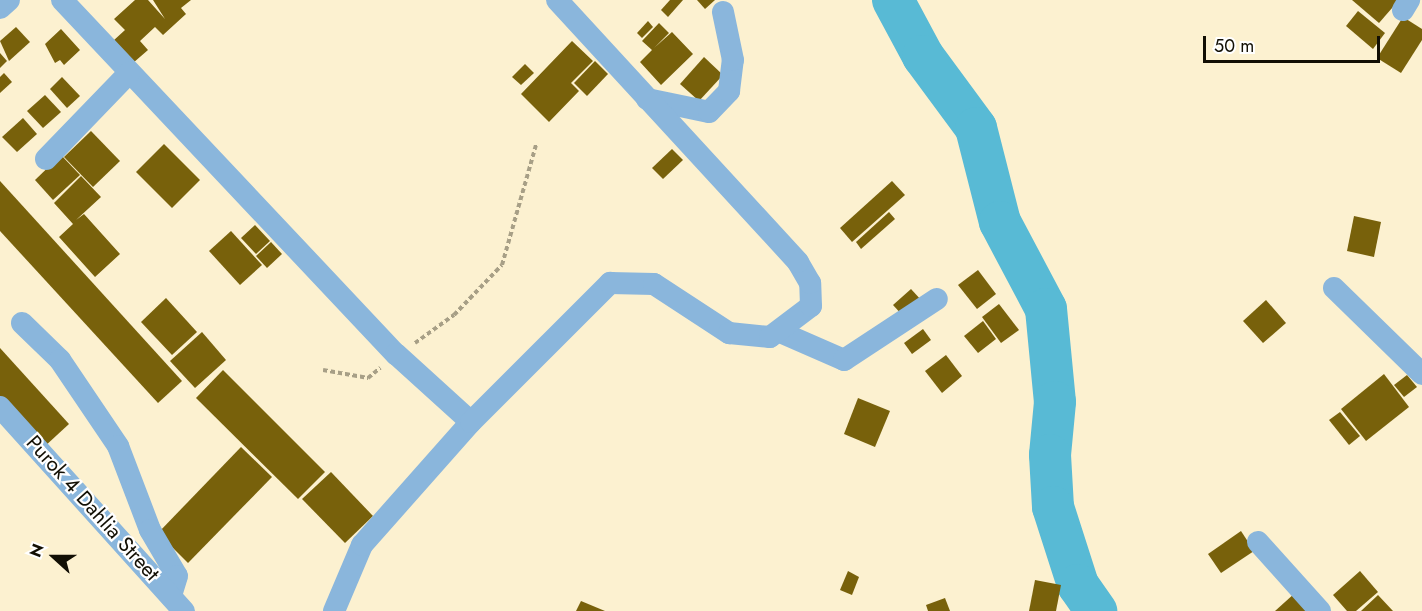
<!DOCTYPE html>
<style>
body{margin:0}
#map{position:relative;width:1422px;height:611px;overflow:hidden;background:#fcf1d0;font-family:Jost,sans-serif}
div>[style]{position:absolute}
[style*='--x']{left:calc(var(--x)*1px);top:calc(var(--y)*1px);width:calc(var(--w)*1px);rotate:calc(var(--a)*1deg)}
.river>*{height:42px;margin:-21px;padding:0 21px;transform-origin:21px;border-radius:21px;background:#58bad5}
.building>*{inset:0;background:#78610b}
.path>*{height:4px;margin-top:-2px;transform-origin:0;background:repeating-linear-gradient(90deg,#a79f86 0 4.5px,transparent 0 7.5px)}
.minor>*{height:22px;margin:-11px;padding:0 11px;transform-origin:11px;border-radius:11px;background:#8ab6dc}
span{translate:-50% -50%;white-space:nowrap;text-align:center;line-height:1.15;-webkit-text-stroke:4.5px #fff;paint-order:stroke}
.street-label{font-size:21px;color:#120f04}
.north{position:absolute;left:24px;top:527px;width:60px;height:60px;-webkit-text-stroke:4px #fff;paint-order:stroke;rotate:291deg;font-size:16px;font-weight:700;line-height:24px;text-align:center;color:#120f04}
.north::after{content:'';display:block;margin:auto;width:21px;height:27px;background:#120f04;clip-path:polygon(50% 0,100% 100%,50% 72%,0 100%)}
.scale{position:absolute;left:1203px;top:36px;width:177px;height:27px;box-sizing:border-box;border:3px solid #120f04;border-top:0;padding-left:8px;font-size:18px;line-height:21px;white-space:nowrap;color:#120f04;-webkit-text-stroke:4px #fff;paint-order:stroke}
</style>
<div id="map">
<div class="river">
<i style="--x:893;--y:0;--w:64;--a:61.8"></i>
<i style="--x:923;--y:56;--w:89;--a:53.6"></i>
<i style="--x:976;--y:128;--w:97;--a:75.7"></i>
<i style="--x:1000;--y:222;--w:98;--a:62.1"></i>
<i style="--x:1046;--y:309;--w:93;--a:84.5"></i>
<i style="--x:1055;--y:402;--w:53;--a:95.4"></i>
<i style="--x:1050;--y:455;--w:52;--a:86.7"></i>
<i style="--x:1053;--y:507;--w:82;--a:72.2"></i>
<i style="--x:1078;--y:585;--w:32;--a:55"></i>
</div>
<div class="building">
<i style="clip-path:polygon(135px 0,148px 0,165px 19px,153px 0,191px 0,181px 8px,186px 14px,163px 35px,155px 27px,140px 41px,148px 50px,133px 63px,113px 41px,125px 30px,114px 19px)"></i>
<i style="clip-path:polygon(670px 0,683px 0,668px 17px,661px 10px)"></i>
<i style="clip-path:polygon(697px 0,715px 0,705px 9px)"></i>
<i style="clip-path:polygon(1352px 0,1399px 0,1379px 23px)"></i>
<i style="clip-path:polygon(1358px 11px,1385px 33px,1373px 49px,1346px 26px)"></i>
<i style="clip-path:polygon(1403px 17px,1422px 29px,1422px 40px,1401px 73px,1377px 58px)"></i>
<i style="clip-path:polygon(648px 21px,653px 27px,642px 38px,637px 33px)"></i>
<i style="clip-path:polygon(659px 23px,669px 33px,654px 48px,672px 32px,693px 54px,661px 85px,640px 62px,652px 50px,642px 41px)"></i>
<i style="clip-path:polygon(16px 27px,30px 42px,9px 61px,0 41px)"></i>
<i style="clip-path:polygon(61px 29px,80px 50px,64px 65px,60px 60px,55px 63px,45px 44px)"></i>
<i style="clip-path:polygon(572px 41px,593px 61px,571px 83px,579px 91px,549px 122px,521px 94px)"></i>
<i style="clip-path:polygon(0 53px,7px 61px,0 68px)"></i>
<i style="clip-path:polygon(704px 57px,723px 75px,699px 101px,680px 84px)"></i>
<i style="clip-path:polygon(595px 61px,608px 74px,587px 96px,574px 83px)"></i>
<i style="clip-path:polygon(525px 64px,534px 73px,521px 85px,512px 77px)"></i>
<i style="clip-path:polygon(4px 73px,12px 82px,0 93px,0 77px)"></i>
<i style="clip-path:polygon(62px 77px,80px 96px,67px 108px,50px 89px)"></i>
<i style="clip-path:polygon(45px 95px,61px 112px,43px 128px,27px 111px)"></i>
<i style="clip-path:polygon(23px 118px,37px 134px,17px 152px,2px 137px)"></i>
<i style="clip-path:polygon(91px 131px,120px 161px,93px 187px,64px 157px)"></i>
<i style="clip-path:polygon(164px 144px,200px 180px,172px 208px,136px 172px)"></i>
<i style="clip-path:polygon(672px 149px,683px 160px,663px 179px,652px 168px)"></i>
<i style="clip-path:polygon(61px 155px,80px 175px,53px 200px,35px 180px)"></i>
<i style="clip-path:polygon(81px 176px,101px 197px,76px 220px,84px 214px,120px 254px,95px 277px,59px 237px,73px 224px,54px 203px)"></i>
<i style="clip-path:polygon(0 181px,182px 381px,158px 403px,0 231px)"></i>
<i style="clip-path:polygon(892px 181px,905px 195px,852px 242px,840px 228px)"></i>
<i style="clip-path:polygon(889px 212px,895px 219px,861px 249px,856px 242px)"></i>
<i style="clip-path:polygon(1354px 216px,1381px 222px,1374px 257px,1347px 251px)"></i>
<i style="clip-path:polygon(255px 225px,270px 241px,256px 254px,241px 238px)"></i>
<i style="clip-path:polygon(231px 231px,262px 265px,240px 285px,209px 251px)"></i>
<i style="clip-path:polygon(271px 242px,282px 254px,267px 268px,256px 256px)"></i>
<i style="clip-path:polygon(978px 270px,996px 294px,977px 309px,958px 285px)"></i>
<i style="clip-path:polygon(911px 289px,922px 301px,904px 317px,893px 305px)"></i>
<i style="clip-path:polygon(166px 298px,197px 332px,172px 355px,141px 322px)"></i>
<i style="clip-path:polygon(1266px 300px,1286px 323px,1263px 343px,1243px 321px)"></i>
<i style="clip-path:polygon(999px 304px,1019px 330px,1001px 343px,982px 317px)"></i>
<i style="clip-path:polygon(983px 321px,996px 339px,978px 353px,964px 336px)"></i>
<i style="clip-path:polygon(923px 329px,931px 340px,912px 354px,904px 343px)"></i>
<i style="clip-path:polygon(202px 332px,226px 360px,195px 388px,170px 361px)"></i>
<i style="clip-path:polygon(0 348px,69px 424px,44px 447px,0 398px)"></i>
<i style="clip-path:polygon(946px 355px,962px 376px,942px 393px,925px 371px)"></i>
<i style="clip-path:polygon(223px 370px,325px 472px,298px 499px,196px 398px)"></i>
<i style="clip-path:polygon(1384px 374px,1409px 407px,1366px 441px,1341px 409px)"></i>
<i style="clip-path:polygon(1407px 375px,1417px 387px,1404px 397px,1394px 385px)"></i>
<i style="clip-path:polygon(858px 398px,890px 411px,875px 447px,844px 434px)"></i>
<i style="clip-path:polygon(1340px 412px,1360px 436px,1349px 445px,1329px 420px)"></i>
<i style="clip-path:polygon(241px 447px,272px 477px,188px 563px,158px 533px)"></i>
<i style="clip-path:polygon(331px 472px,373px 516px,345px 543px,302px 499px)"></i>
<i style="clip-path:polygon(1241px 531px,1254px 551px,1221px 573px,1208px 554px)"></i>
<i style="clip-path:polygon(848px 571px,859px 577px,852px 595px,840px 590px)"></i>
<i style="clip-path:polygon(1360px 571px,1378px 592px,1356px 611px,1347px 611px,1333px 595px)"></i>
<i style="clip-path:polygon(1035px 580px,1061px 585px,1056px 611px,1029px 611px)"></i>
<i style="clip-path:polygon(1295px 593px,1311px 611px,1275px 611px)"></i>
<i style="clip-path:polygon(1378px 595px,1393px 611px,1361px 611px)"></i>
<i style="clip-path:polygon(945px 598px,950px 611px,928px 611px,926px 605px)"></i>
<i style="clip-path:polygon(581px 601px,605px 611px,576px 611px)"></i>
</div>
<div class="path">
<i style="--x:415;--y:343;--w:48;--a:-35.7"></i>
<i style="--x:454;--y:315;--w:69;--a:-46.2"></i>
<i style="--x:502;--y:265;--w:125;--a:-74.2"></i>
<i style="--x:323;--y:370;--w:46;--a:10.1"></i>
<i style="--x:368;--y:378;--w:16;--a:-40"></i>
</div>
<div class="minor">
<i style="--x:62;--y:0;--w:487;--a:46.7"></i>
<i style="--x:396;--y:354;--w:101;--a:42.2"></i>
<i style="--x:0;--y:8;--w:12;--a:-42"></i>
<i style="--x:1403;--y:10;--w:12;--a:-59"></i>
<i style="--x:647;--y:99;--w:63;--a:11.8"></i>
<i style="--x:709;--y:112;--w:29;--a:-46"></i>
<i style="--x:729;--y:91;--w:31;--a:-83"></i>
<i style="--x:733;--y:60;--w:49;--a:-101.8"></i>
<i style="--x:46;--y:159;--w:120;--a:-46"></i>
<i style="--x:1334;--y:288;--w:123;--a:44.3"></i>
<i style="--x:22;--y:323;--w:53;--a:44.2"></i>
<i style="--x:60;--y:360;--w:104;--a:56"></i>
<i style="--x:118;--y:446;--w:90;--a:69.1"></i>
<i style="--x:150;--y:530;--w:53;--a:59.6"></i>
<i style="--x:177;--y:576;--w:21;--a:107"></i>
<i style="--x:780;--y:332;--w:70;--a:23.6"></i>
<i style="--x:844;--y:360;--w:111;--a:-33.3"></i>
<i style="--x:0;--y:407;--w:275;--a:48"></i>
<i style="--x:1258;--y:542;--w:93;--a:48.1"></i>
<i style="--x:334;--y:611;--w:72;--a:-67"></i>
<i style="--x:362;--y:545;--w:164;--a:-48.5"></i>
<i style="--x:471;--y:422;--w:197;--a:-45"></i>
<i style="--x:610;--y:283;--w:44;--a:1.3"></i>
<i style="--x:654;--y:284;--w:90;--a:33.2"></i>
<i style="--x:729;--y:333;--w:41;--a:5.6"></i>
<i style="--x:770;--y:337;--w:51;--a:-37.1"></i>
<i style="--x:811;--y:306;--w:23;--a:-92"></i>
<i style="--x:810;--y:283;--w:24;--a:-120"></i>
<i style="--x:798;--y:262;--w:356;--a:-132.6"></i>
</div>
<div class="street-label">
<span style="left:93px;top:508px;rotate:48deg">Purok 4 Dahlia Street</span>
</div>
<div class="north">N</div>
<div class="scale">50 m</div>
</div>
